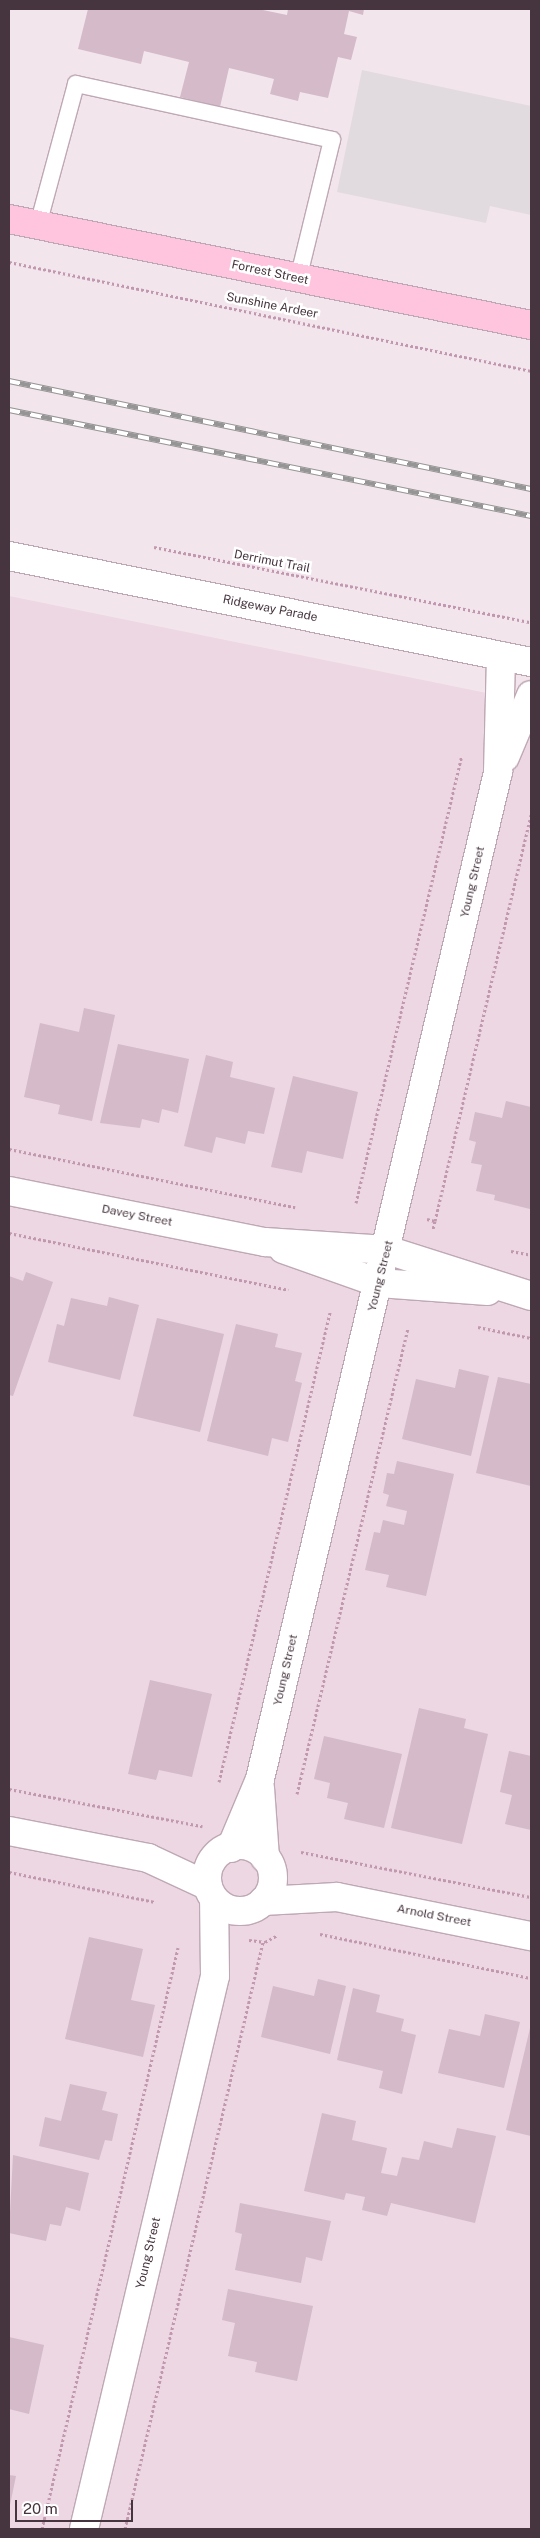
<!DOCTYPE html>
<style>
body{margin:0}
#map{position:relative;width:540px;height:2538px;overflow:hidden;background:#f3e5ec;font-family:"Public Sans",sans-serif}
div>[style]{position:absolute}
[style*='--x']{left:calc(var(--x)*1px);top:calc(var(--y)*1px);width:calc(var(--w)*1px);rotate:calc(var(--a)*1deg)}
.residential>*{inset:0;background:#ecd7e2}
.parking>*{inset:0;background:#e1dbdf}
.building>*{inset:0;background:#d5baca}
.path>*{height:3px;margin-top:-1.5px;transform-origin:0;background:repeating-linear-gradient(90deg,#c198af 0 2.5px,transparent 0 5px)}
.roads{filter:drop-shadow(1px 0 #bfa8b5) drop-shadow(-1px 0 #bfa8b5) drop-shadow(0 1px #bfa8b5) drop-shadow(0 -1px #bfa8b5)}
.lane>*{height:16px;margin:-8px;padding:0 8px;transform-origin:8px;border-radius:8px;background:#fff}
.street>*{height:28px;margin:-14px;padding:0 14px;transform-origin:14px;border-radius:14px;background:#fff}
.street>.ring{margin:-14px;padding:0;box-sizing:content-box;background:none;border:28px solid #fff;border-radius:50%}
.secondary>*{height:28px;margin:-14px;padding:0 14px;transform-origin:14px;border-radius:14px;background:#ffc4de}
.rail>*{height:5.5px;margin-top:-2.75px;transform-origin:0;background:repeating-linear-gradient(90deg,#fff 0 11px,#959595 0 22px);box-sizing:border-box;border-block:1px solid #959595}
span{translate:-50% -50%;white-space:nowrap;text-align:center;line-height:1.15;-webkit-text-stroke:5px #fff;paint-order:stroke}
.street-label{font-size:12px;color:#46353f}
.frame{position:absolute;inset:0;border:10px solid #46353f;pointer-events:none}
.scale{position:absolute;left:15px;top:2500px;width:118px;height:22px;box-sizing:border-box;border:2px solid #46353f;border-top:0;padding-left:6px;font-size:15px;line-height:18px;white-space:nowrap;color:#46353f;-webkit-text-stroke:4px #fff;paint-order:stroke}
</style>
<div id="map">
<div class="residential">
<i style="clip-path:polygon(9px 596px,531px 702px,531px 2529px,9px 2529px)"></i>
</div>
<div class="parking">
<i style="clip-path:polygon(362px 70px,531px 106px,531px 215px,490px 206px,486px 223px,337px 192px)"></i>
</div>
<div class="building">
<i style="clip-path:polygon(88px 9px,258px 9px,287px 15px,288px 9px,364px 9px,363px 15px,349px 11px,344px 34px,357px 37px,351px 60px,338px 57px,328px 98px,300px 92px,298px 101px,270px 94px,274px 79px,229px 68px,220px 107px,180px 97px,189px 62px,144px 51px,141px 64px,78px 49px)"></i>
<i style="clip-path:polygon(84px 1008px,115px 1015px,92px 1121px,58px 1114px,60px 1105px,24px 1097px,40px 1023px,79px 1032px)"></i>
<i style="clip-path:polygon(118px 1044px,189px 1059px,178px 1113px,162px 1109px,159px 1123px,142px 1119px,140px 1128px,100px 1123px)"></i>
<i style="clip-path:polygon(206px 1055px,233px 1062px,230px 1077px,275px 1088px,264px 1134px,248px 1131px,245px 1144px,216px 1137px,212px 1153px,184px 1146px)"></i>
<i style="clip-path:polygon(293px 1076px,358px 1092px,343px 1159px,307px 1151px,302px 1173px,271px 1167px)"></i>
<i style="clip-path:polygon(506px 1101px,531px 1107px,530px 1209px,494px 1200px,495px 1195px,476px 1191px,482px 1165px,471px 1163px,476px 1142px,469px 1140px,475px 1112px,502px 1118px)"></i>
<i style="clip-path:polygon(26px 1272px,53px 1282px,13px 1396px,9px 1395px,9px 1276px,23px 1281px)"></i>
<i style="clip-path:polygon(109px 1297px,139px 1305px,120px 1380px,48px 1362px,57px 1324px,64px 1326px,71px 1298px,107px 1306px)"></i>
<i style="clip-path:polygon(157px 1318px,224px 1334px,200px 1432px,133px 1416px)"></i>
<i style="clip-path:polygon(236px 1324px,278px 1334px,275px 1347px,302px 1353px,295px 1381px,302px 1383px,288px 1442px,272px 1438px,268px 1456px,207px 1441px)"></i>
<i style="clip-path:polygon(459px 1369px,489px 1376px,471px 1456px,402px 1439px,416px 1379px,455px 1388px)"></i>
<i style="clip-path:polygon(498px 1377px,531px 1384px,531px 1486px,476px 1473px)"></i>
<i style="clip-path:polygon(397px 1461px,454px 1474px,426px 1596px,386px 1587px,389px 1575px,365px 1570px,374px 1532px,380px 1533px,383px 1520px,404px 1525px,407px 1511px,386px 1506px,389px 1495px,383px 1493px,387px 1473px,394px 1474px)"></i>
<i style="clip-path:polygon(150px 1680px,212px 1694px,192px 1777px,159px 1770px,156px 1780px,128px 1774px)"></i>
<i style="clip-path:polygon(419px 1708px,466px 1719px,464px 1728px,488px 1734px,462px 1844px,391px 1828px)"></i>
<i style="clip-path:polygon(324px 1736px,402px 1754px,384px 1828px,344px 1819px,348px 1803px,327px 1798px,330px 1783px,314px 1779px)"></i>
<i style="clip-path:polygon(509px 1751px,531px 1756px,531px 1830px,505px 1824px,512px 1795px,500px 1792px)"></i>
<i style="clip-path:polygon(89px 1937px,143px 1949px,131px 2000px,155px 2005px,143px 2057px,65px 2039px)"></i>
<i style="clip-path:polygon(318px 1979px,346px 1986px,330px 2054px,261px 2037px,273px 1986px,314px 1996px)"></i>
<i style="clip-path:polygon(353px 1988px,380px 1995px,376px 2012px,404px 2019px,401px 2031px,416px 2035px,402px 2094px,379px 2088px,383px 2071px,337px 2060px)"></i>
<i style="clip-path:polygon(485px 2014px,520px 2022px,504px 2088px,438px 2073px,449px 2029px,480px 2036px)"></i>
<i style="clip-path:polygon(531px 2024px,531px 2136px,506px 2130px)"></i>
<i style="clip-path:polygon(70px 2084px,107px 2092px,102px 2110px,118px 2114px,112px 2141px,105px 2140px,99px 2160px,39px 2146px,45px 2117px,61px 2121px)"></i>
<i style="clip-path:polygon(322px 2113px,356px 2121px,352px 2140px,387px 2148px,381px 2173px,397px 2176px,402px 2157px,419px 2160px,424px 2141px,452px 2148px,457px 2128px,496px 2136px,475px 2223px,391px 2203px,387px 2216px,362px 2210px,365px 2197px,346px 2193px,344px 2200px,304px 2191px)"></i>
<i style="clip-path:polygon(13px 2155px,89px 2173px,80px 2211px,66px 2207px,61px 2226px,50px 2224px,46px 2241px,9px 2233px)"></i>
<i style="clip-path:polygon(240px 2203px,331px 2221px,322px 2261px,306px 2257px,301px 2283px,235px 2270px,242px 2234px,235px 2232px)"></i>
<i style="clip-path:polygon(228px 2289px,313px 2306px,297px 2381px,255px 2372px,257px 2362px,228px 2356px,235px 2323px,222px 2320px)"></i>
<i style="clip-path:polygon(9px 2337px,44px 2345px,29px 2414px,9px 2409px)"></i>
<i style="clip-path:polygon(9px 2475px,16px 2476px,10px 2505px,9px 2505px)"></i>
</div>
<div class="path">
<i style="--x:9;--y:262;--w:533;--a:11.79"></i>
<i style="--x:154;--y:547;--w:384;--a:11.3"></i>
<i style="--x:9;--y:1149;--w:292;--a:11.5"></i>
<i style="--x:356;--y:1203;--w:459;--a:-76.7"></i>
<i style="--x:427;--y:1219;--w:8;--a:14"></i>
<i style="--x:435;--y:1221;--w:8;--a:104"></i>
<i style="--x:435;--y:1221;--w:418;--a:-76.7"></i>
<i style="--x:9;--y:1233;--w:285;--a:11.5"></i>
<i style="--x:511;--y:1251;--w:20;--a:11"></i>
<i style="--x:478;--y:1327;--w:54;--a:11.7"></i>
<i style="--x:219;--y:1782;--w:484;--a:-76.7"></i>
<i style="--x:9;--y:1789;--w:197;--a:10.9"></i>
<i style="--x:297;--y:1794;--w:478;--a:-76.6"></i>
<i style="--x:301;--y:1852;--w:234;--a:11.1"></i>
<i style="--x:9;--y:1872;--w:149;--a:11.6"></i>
<i style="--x:320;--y:1934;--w:216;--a:11.8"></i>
<i style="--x:249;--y:1940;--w:16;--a:7"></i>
<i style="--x:265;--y:1942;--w:13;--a:-29"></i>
<i style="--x:42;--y:2529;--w:597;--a:-76.83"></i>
<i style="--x:125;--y:2529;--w:603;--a:-76.77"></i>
</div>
<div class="roads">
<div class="lane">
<i style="--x:38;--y:225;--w:146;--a:-74.9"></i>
<i style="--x:76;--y:84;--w:262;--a:12.3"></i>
<i style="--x:332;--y:140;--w:143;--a:103.7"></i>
</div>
<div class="street">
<i style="--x:9;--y:556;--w:533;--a:11.48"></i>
<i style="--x:505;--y:757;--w:67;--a:-67.2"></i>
<i style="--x:9;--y:1191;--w:261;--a:11.3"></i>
<i style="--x:265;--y:1242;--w:122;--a:3.8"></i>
<i style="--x:387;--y:1250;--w:151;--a:17.7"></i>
<i style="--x:283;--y:1249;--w:102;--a:19.5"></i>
<i style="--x:379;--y:1283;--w:109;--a:4.2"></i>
<i style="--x:260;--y:1788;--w:70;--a:85.9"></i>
<i style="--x:9;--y:1831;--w:142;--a:11"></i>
<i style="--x:148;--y:1858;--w:66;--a:25"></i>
<i class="ring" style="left:207px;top:1845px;width:38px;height:38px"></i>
<i style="--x:231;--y:1848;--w:75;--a:-67.2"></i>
<i style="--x:260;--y:1779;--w:1035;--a:-76.7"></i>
<i style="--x:498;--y:772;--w:116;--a:-88.5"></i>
<i style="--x:263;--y:1901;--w:74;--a:-3.1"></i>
<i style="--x:337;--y:1897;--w:198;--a:11.4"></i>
<i style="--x:84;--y:2529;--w:568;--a:-76.67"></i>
<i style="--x:215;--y:1976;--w:77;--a:-90.7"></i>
</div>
<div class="secondary">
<i style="--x:9;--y:219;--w:533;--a:11.48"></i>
</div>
</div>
<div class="rail">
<i style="--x:9;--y:381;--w:533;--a:11.69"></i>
<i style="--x:9;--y:410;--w:533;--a:11.48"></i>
</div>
<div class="street-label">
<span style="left:270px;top:273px;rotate:12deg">Forrest Street</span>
<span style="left:272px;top:306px;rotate:11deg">Sunshine Ardeer</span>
<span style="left:272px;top:562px;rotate:11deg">Derrimut Trail</span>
<span style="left:270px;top:609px;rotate:11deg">Ridgeway Parade</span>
<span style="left:473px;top:882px;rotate:-77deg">Young Street</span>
<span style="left:137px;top:1216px;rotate:11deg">Davey Street</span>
<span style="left:381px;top:1276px;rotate:-76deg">Young Street</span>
<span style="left:286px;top:1670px;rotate:-77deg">Young Street</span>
<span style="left:434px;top:1916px;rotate:11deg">Arnold Street</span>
<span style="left:149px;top:2253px;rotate:-77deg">Young Street</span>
</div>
<div class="frame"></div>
<div class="scale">20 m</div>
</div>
